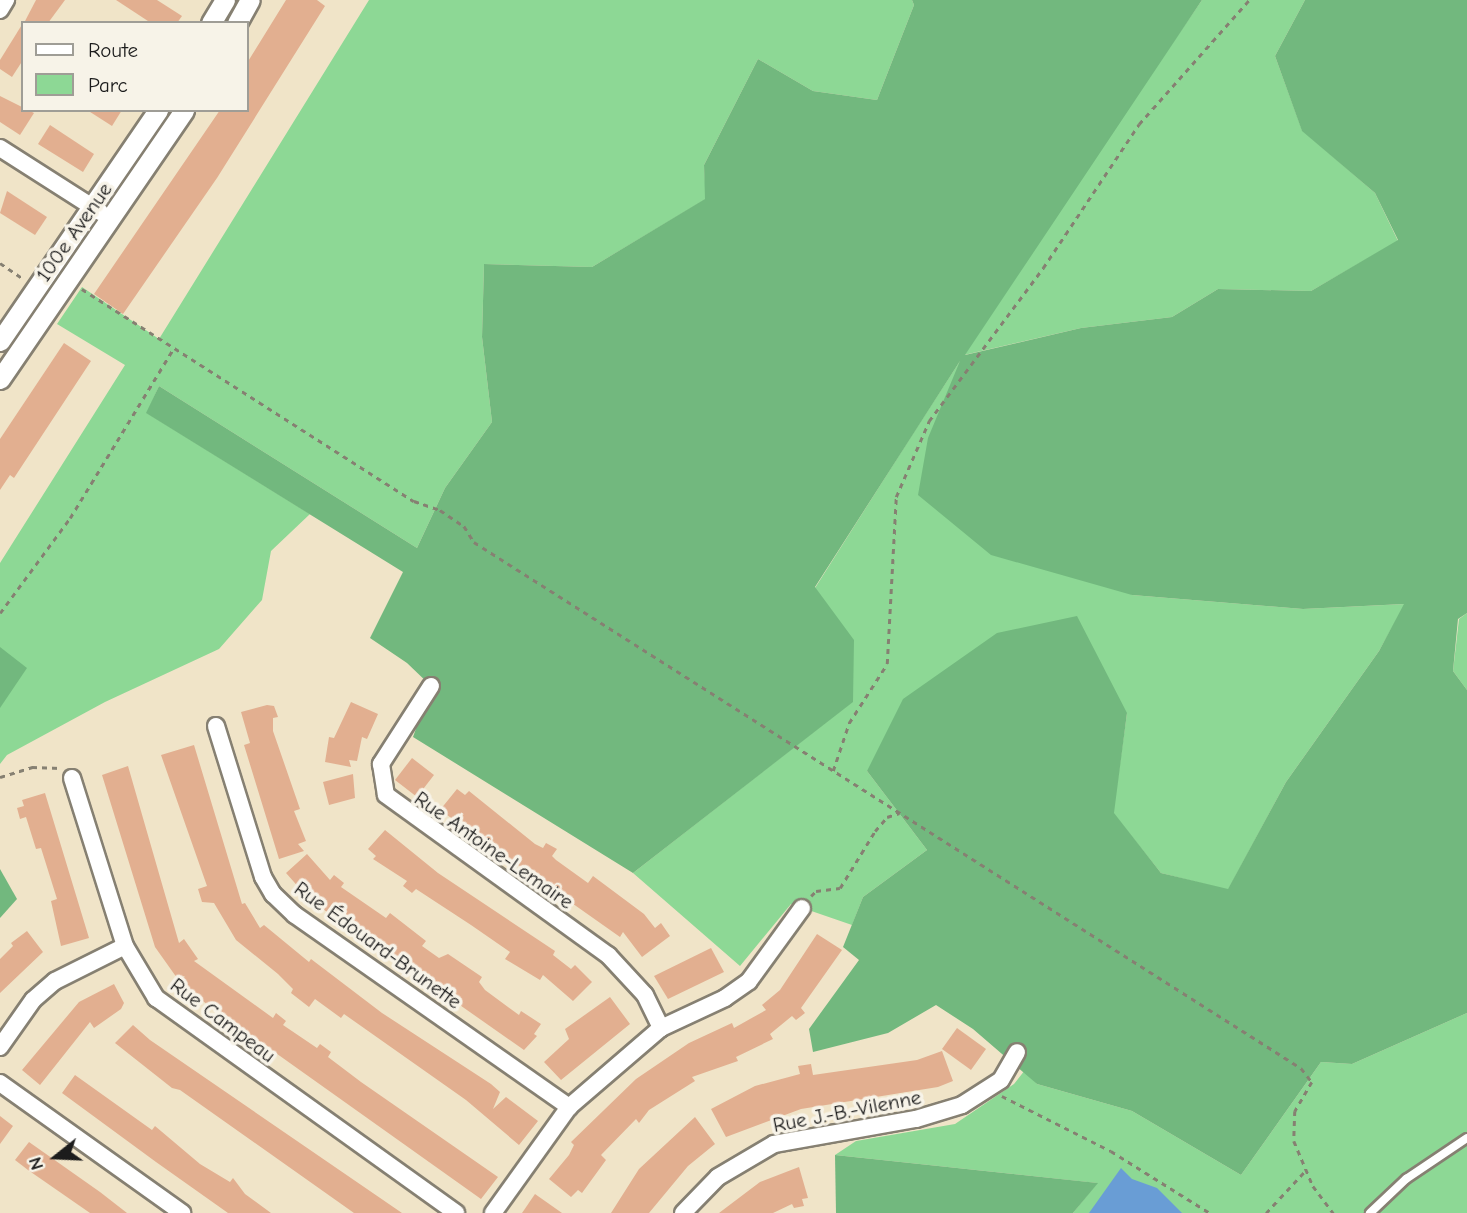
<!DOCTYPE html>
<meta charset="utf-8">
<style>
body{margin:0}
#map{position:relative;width:1467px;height:1213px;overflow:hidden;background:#f0e4c8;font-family:"Comic Neue",sans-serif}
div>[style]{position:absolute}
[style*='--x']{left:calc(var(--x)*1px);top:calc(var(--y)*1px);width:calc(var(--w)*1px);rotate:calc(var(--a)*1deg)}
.green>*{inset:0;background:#8dd895}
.forest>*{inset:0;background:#72b87e}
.water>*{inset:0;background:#699dd5}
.building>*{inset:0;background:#e2af90}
.path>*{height:2.5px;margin-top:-1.25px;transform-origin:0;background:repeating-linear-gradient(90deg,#868072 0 5px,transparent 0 10px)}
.roads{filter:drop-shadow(2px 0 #868072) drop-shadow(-2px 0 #868072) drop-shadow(0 2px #868072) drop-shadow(0 -2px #868072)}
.service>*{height:8px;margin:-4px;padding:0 4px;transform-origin:4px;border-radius:4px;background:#fff}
.minor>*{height:16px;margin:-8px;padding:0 8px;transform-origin:8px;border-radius:8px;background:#fff}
.tertiary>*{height:19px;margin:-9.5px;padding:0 9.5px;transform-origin:9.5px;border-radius:9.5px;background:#fff}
span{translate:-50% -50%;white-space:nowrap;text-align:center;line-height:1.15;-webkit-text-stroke:7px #f7f3e8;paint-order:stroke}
.street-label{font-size:21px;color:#1c1c1c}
.legend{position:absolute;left:21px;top:21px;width:228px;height:91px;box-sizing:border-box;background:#f7f3e8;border:2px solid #9f9d96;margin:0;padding:9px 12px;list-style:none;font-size:21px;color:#1c1c1c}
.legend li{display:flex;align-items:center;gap:14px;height:35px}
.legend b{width:35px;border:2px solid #9f9d96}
.north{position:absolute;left:21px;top:1122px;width:70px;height:70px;-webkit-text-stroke:5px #f7f3e8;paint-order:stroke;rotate:252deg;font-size:19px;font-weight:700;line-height:28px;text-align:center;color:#1c1c1c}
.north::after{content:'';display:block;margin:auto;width:24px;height:32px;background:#1c1c1c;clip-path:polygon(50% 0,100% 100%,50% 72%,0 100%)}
</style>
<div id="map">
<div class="green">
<i style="clip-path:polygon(369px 0,912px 0,914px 5px,877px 100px,813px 91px,758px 59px,704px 165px,706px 199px,592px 267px,484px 264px,482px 337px,492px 422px,445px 488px,417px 548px,159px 386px,147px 413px,310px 514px,271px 551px,262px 600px,219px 649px,105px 702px,7px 755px,0 764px,0 563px,125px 365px,57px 324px,82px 287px,159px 339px)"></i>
<i style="clip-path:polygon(1202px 0,1305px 0,1275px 56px,1302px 130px,1375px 193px,1398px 241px,1311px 291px,1218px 289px,1172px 317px,1081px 328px,964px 355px,1132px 595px,1303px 609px,1405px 604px,1379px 651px,1286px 782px,1228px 890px,1161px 873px,1113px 813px,1127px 713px,867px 771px,927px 850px,863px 897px,852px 925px,791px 904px,740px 966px,633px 873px,852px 702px,853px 640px,815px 588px,914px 432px,1055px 214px)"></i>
<i style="clip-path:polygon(1467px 613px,1467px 690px,1453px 671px,1459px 619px)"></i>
<i style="clip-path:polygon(1467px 1013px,1467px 1213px,1073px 1213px,1097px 1183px,835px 1155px,856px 1141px,955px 1124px,1014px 1084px,1025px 1070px,1037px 1084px,1132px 1111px,1241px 1175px,1321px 1062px,1352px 1064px)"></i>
</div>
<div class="forest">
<i style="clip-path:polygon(912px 0,1202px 0,965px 355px,1081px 328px,1172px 317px,1218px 289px,1311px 291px,1398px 240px,1375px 193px,1302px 131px,1275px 56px,1305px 0,1467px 0,1467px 613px,1458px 619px,1453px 671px,1467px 690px,1467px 1013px,1352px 1064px,1321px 1062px,1241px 1175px,1132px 1111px,1037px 1084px,973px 1029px,936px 1005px,888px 1033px,813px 1052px,809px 1029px,859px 960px,843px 947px,863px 897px,927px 850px,867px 771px,903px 699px,997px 633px,1077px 616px,1127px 713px,1114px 813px,1161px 873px,1228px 889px,1286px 782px,1379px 651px,1404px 604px,1303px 609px,1132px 595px,991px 555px,918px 495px,928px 438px,960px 361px,815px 587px,854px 640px,853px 702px,633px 873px,413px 737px,431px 686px,407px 663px,370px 638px,403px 572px,146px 413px,159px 386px,417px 548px,445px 488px,492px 422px,482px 337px,484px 264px,592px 267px,705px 199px,704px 165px,758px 59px,813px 91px,877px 100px,914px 5px)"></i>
<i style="clip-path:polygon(0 647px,27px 668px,0 708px)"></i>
<i style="clip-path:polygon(0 869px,17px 899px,0 918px)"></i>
<i style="clip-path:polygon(835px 1155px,1098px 1183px,1073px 1213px,836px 1213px)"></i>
</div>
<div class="water">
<i style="clip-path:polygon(1121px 1168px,1132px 1179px,1157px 1188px,1182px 1213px,1089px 1213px)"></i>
</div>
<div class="building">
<i style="clip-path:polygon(36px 0,65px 0,48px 23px,24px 23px)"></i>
<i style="clip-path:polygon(116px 0,157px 0,182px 16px,177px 23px,151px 23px)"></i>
<i style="clip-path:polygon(286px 0,317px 0,325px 6px,217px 178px,123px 314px,94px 294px,220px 110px,247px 110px,247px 63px)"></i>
<i style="clip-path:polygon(23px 23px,23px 60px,12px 77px,0 69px,0 60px)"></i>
<i style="clip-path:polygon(0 96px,34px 113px,20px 135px,0 122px)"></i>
<i style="clip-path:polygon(87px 110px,122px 110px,112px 126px)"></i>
<i style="clip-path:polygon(50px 125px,94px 154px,83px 172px,38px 144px)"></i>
<i style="clip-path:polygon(7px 191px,47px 217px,35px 235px,0 213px)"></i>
<i style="clip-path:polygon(64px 343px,91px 361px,14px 478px,10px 475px,0 490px,0 439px)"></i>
<i style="clip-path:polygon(351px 702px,378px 714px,367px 739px,362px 737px,357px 761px,349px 760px,351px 767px,325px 762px,329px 737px,334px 738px)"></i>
<i style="clip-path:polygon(267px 705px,274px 706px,278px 717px,273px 718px,273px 731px,300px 809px,294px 811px,306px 841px,298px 844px,304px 851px,279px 859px,244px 745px,250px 743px,241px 712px)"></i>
<i style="clip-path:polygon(194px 745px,242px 904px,245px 903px,260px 928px,264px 925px,309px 962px,311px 959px,382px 1013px,491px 1084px,500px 1092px,493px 1109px,506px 1097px,538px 1121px,519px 1145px,466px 1100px,344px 1014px,341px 1018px,315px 999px,309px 1007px,291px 993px,293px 989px,278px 974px,236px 940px,214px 903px,202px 902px,198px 889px,207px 886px,161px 755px)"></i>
<i style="clip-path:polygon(412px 758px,434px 775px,417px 797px,395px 780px)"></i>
<i style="clip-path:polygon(128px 766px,179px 943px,184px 939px,198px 959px,194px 961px,273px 1018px,276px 1013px,286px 1021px,283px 1025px,317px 1048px,320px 1044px,331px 1052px,328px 1057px,361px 1082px,498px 1177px,481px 1199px,183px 987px,179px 982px,185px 976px,177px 978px,155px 947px,102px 775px)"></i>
<i style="clip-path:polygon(353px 774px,355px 798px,329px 805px,323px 782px)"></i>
<i style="clip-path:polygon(457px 789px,465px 795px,469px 791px,535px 844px,543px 848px,546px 843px,557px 849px,552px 856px,556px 860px,588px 883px,593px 876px,644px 914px,655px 928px,661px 923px,670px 936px,642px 957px,623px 932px,620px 937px,440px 810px)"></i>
<i style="clip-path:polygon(45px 793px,89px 938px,61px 946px,51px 901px,57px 899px,41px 848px,36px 849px,26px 817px,20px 819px,17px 808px,24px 806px,22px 800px)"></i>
<i style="clip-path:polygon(385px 830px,438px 873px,555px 951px,553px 955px,571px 969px,575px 965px,592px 982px,573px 1001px,543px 975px,540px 980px,505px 959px,510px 952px,471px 925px,416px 889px,412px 893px,403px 886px,407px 881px,373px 859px,376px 856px,368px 849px)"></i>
<i style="clip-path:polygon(307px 854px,330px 880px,334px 875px,344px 883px,341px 887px,386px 918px,390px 913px,426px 941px,422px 946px,439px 958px,448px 954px,482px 977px,479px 982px,485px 990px,519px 1015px,521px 1011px,541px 1024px,534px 1034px,537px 1036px,524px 1050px,310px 900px,286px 873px)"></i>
<i style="clip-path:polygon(27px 931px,43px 952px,0 993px,0 959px,13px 946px,11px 943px)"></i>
<i style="clip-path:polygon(817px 934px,842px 950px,801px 1008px,805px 1013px,796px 1020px,792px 1016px,770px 1034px,773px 1039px,736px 1057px,738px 1061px,692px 1077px,695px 1081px,649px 1110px,639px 1123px,636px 1119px,601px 1155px,606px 1160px,582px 1193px,578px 1190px,571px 1197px,549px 1179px,569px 1155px,574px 1145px,571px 1142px,636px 1079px,689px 1043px,732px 1023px,734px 1028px,766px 1010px,762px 1005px,780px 990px)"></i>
<i style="clip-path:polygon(711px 948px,724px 972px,668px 999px,654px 976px)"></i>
<i style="clip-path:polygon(114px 984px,124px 1003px,121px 1009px,94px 1028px,90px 1022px,40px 1085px,22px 1070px,79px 1002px)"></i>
<i style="clip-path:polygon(610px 997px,630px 1024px,561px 1080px,544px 1062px,569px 1039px,565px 1029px)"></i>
<i style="clip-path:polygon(133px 1025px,150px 1040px,402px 1213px,354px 1213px,180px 1090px,172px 1088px,115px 1043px)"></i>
<i style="clip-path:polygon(957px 1028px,986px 1049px,971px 1070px,942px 1049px)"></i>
<i style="clip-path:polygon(942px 1051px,953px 1081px,938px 1087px,801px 1109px,726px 1137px,711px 1109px,755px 1086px,800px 1074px,798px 1066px,811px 1064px,813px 1075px,917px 1060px)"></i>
<i style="clip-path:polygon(75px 1075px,152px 1130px,155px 1126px,200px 1164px,230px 1182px,233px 1178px,245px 1194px,271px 1213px,228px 1213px,156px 1162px,62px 1093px)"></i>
<i style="clip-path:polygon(0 1116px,13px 1126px,0 1144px)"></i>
<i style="clip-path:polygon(695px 1117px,715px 1144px,688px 1166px,649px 1213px,611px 1213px,639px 1169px)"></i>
<i style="clip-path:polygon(29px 1142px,100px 1192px,127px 1213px,90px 1213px,28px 1170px,15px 1160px)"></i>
<i style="clip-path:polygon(799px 1167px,808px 1198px,802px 1199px,804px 1206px,794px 1208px,792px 1204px,773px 1213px,719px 1213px,760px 1182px)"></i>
<i style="clip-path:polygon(535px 1194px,562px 1213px,522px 1213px)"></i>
</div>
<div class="path">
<i style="--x:0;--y:263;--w:29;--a:34"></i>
<i style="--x:82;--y:289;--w:394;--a:32.6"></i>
<i style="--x:414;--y:501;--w:28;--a:19"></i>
<i style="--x:440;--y:510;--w:29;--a:34"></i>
<i style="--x:464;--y:526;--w:19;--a:58"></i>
<i style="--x:474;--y:542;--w:980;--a:32.46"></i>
<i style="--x:1301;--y:1068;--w:18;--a:52"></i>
<i style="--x:1312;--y:1082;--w:34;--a:120"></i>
<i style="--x:1295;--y:1111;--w:30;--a:92"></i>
<i style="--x:1294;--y:1141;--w:49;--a:67.1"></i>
<i style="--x:1313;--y:1186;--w:34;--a:53"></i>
<i style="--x:0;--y:613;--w:118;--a:-53.6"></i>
<i style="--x:70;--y:518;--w:198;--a:-58.6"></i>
<i style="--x:833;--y:771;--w:51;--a:-71.6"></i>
<i style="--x:849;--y:723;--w:70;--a:-57.2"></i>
<i style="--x:887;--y:664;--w:167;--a:-86.9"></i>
<i style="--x:896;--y:497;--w:83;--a:-66.5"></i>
<i style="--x:929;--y:421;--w:191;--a:-53.3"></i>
<i style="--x:1043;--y:268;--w:173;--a:-56.3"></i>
<i style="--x:1139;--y:124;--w:166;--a:-48.4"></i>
<i style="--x:0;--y:777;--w:34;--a:-17"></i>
<i style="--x:32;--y:767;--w:29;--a:2"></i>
<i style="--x:811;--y:896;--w:7;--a:-45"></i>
<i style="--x:816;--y:891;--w:24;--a:-7"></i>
<i style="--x:840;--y:888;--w:67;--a:-58.4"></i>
<i style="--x:875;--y:831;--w:18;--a:-49"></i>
<i style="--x:887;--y:817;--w:13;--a:-18"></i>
<i style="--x:1002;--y:1096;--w:122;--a:26.8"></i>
<i style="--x:1111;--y:1151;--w:117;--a:32.1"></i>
<i style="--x:1266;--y:1213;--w:59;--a:-47.1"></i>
</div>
<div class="roads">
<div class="service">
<i style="--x:1370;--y:1213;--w:50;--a:-43.4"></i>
<i style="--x:1406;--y:1179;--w:73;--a:-33.9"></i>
</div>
<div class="minor">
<i style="--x:0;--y:10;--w:12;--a:-59"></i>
<i style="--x:0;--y:148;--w:119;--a:32.6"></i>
<i style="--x:431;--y:686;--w:93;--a:122.7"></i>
<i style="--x:381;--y:764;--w:31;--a:81"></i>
<i style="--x:386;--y:795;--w:274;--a:35.8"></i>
<i style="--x:608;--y:955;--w:54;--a:47.2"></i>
<i style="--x:645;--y:995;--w:37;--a:64"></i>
<i style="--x:216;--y:726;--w:158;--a:72.7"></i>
<i style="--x:263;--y:877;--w:20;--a:60"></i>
<i style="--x:273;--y:894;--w:30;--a:44"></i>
<i style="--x:295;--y:915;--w:335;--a:35"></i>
<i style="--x:72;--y:778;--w:176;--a:72.5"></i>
<i style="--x:125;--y:946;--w:61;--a:59.2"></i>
<i style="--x:156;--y:998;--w:369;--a:35.6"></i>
<i style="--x:0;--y:1047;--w:57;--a:-54.9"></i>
<i style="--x:33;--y:1000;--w:29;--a:-41"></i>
<i style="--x:55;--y:981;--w:78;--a:-26.6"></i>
<i style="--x:0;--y:1083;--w:224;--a:35.5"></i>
<i style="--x:493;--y:1213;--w:130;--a:-54.4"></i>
<i style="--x:569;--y:1107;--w:121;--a:-40.7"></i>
<i style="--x:661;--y:1028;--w:71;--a:-25.1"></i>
<i style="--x:725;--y:998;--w:29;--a:-35"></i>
<i style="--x:749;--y:981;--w:90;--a:-54"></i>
<i style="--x:683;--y:1213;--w:50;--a:-45.8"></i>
<i style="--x:718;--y:1177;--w:65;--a:-30.5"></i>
<i style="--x:774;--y:1144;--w:144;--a:-10"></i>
<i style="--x:916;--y:1119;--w:48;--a:-16.9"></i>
<i style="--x:962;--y:1105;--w:46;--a:-32.7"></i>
<i style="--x:1001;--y:1080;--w:32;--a:-60"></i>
</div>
<div class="tertiary">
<i style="--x:211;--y:23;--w:27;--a:-59"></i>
<i style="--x:237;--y:23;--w:26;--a:-61"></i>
<i style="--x:0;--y:341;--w:280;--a:-55.6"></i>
<i style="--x:0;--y:379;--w:326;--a:-55.6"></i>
</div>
</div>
<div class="street-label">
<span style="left:74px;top:232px;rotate:-55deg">100e Avenue</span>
<span style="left:494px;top:850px;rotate:35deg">Rue Antoine-Lemaire</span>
<span style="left:378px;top:945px;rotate:36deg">Rue Édouard-Brunette</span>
<span style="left:223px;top:1020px;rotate:37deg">Rue Campeau</span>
<span style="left:847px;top:1111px;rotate:-11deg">Rue J.-B.-Vilenne</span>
</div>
<ul class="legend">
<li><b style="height:9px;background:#fff"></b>Route</li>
<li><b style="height:19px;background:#8dd895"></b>Parc</li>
</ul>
<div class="north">N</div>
</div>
